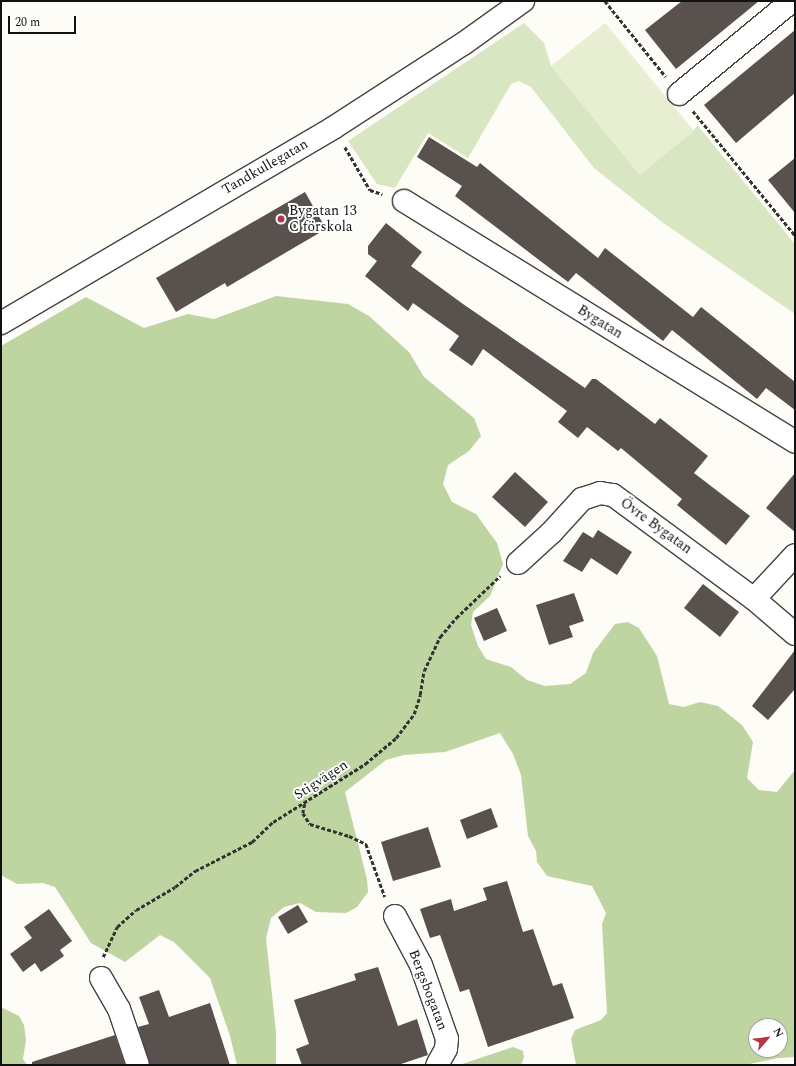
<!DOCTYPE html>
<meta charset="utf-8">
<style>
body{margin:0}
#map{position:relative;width:796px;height:1066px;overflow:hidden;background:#fefcf6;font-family:Spectral,serif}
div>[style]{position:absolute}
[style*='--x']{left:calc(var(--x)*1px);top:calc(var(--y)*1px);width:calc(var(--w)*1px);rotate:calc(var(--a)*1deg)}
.green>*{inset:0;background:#d8e6c1}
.forest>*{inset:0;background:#bed5a2}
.pitch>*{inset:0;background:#e7eed2}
.building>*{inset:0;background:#58514e}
.path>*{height:2.5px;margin-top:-1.25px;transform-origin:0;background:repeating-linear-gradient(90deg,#333 0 4px,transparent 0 6px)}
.roads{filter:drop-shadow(1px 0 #444) drop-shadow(-1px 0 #444) drop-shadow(0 1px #444) drop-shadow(0 -1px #444)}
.minor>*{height:22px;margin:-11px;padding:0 11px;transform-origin:11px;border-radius:11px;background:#fff}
.dots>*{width:11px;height:11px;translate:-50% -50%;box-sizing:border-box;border:2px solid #fff;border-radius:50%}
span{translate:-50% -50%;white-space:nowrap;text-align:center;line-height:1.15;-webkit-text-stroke:4px #fff;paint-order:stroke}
.street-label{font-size:14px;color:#111}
.poi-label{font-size:14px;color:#111}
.left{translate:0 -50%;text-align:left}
.frame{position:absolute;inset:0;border:2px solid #111;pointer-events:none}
.north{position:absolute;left:748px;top:1018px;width:40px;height:40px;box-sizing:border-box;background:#fff;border:1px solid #a0a0a0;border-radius:50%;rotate:62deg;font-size:11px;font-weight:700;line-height:16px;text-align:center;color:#111}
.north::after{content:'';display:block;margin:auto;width:14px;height:18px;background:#b43647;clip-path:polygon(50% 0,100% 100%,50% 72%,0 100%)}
.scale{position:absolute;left:8px;top:16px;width:68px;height:18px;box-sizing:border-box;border:2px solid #111;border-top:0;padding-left:5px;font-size:12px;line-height:14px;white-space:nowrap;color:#111;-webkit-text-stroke:3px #fff;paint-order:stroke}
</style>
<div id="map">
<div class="green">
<i style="clip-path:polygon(524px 23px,544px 43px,551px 66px,640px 175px,698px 126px,795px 244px,795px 314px,662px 222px,594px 168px,531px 87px,519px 81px,511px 84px,468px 158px,428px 133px,395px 188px,377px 184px,348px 141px)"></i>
</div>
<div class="forest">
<i style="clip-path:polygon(evenodd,276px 296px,348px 304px,369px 316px,409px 352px,424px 377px,474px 418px,481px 436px,469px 451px,448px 465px,443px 484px,452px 502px,476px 514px,497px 543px,503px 564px,490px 596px,473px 612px,471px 625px,478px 646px,486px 659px,511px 667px,527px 680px,545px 686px,570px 684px,586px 673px,593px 653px,615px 624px,628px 622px,639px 628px,657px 656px,669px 704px,684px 707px,700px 702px,718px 706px,742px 725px,753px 742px,747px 778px,759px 790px,777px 792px,795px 770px,795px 1057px,778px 1058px,745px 1065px,576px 1065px,571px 1039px,575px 1030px,601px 1020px,607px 1013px,602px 924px,606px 913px,592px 886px,547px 876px,537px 862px,536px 851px,528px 836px,521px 775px,513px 754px,500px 733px,445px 752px,404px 755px,386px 760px,345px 792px,367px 879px,368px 892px,357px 907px,346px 913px,316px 912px,300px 903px,284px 907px,271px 918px,266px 938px,276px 1032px,276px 1065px,237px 1065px,230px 1036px,210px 978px,174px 942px,160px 935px,125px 962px,91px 943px,55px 887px,43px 883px,17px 884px,1px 875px,1px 346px,86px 297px,144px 328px,188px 314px,214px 319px,276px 296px,756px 1026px,780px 1026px,780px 1050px,756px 1050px,756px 1026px)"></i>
<i style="clip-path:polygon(1px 1007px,19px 1016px,24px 1025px,26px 1040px,23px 1059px,27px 1065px,1px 1065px)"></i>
<i style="clip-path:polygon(513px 1047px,523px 1051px,524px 1057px,521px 1065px,459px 1065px)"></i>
</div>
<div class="pitch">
<i style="clip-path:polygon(605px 23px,694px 131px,640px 175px,551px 66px)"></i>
</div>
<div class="building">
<i style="clip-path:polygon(682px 1px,759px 1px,676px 69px,645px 30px)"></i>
<i style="clip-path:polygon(795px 30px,795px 93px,736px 143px,704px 105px)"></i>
<i style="clip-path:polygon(429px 137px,477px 167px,480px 163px,598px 258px,605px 248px,693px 317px,701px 307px,795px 382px,795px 410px,766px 388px,757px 399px,672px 330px,663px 341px,576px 273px,568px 282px,455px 196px,462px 186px,417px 157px)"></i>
<i style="clip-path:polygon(795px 158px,795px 213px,768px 180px)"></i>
<i style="clip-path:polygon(305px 192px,326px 229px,227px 287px,225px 283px,176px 312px,156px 278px)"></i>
<i style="clip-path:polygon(386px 223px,422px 252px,411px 266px,463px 304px,585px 388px,592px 379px,596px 379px,655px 424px,660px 418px,708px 456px,694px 473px,750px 516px,726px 545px,677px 505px,682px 499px,621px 448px,618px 451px,587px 427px,578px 438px,558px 422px,567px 411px,483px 349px,472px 366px,449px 350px,459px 336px,413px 303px,408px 311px,365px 276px,377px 261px,368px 254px,368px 246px)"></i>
<i style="clip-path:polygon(515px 472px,548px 502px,525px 527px,492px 497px)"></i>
<i style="clip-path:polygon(795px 473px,795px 532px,766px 508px)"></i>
<i style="clip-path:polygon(598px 530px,632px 552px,617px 575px,591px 558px,582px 572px,563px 561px,583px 532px,593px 538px)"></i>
<i style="clip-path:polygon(703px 584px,739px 612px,720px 637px,684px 608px)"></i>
<i style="clip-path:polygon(574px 593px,584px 621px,569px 626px,573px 637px,549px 645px,536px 605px)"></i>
<i style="clip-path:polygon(497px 608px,507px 631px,484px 641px,474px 618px)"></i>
<i style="clip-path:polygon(795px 650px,795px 689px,768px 720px,752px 706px)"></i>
<i style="clip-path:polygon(491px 808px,498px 827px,467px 839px,460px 820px)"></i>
<i style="clip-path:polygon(428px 827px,441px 867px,393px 881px,381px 842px)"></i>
<i style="clip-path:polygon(507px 881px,523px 932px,533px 929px,553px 986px,562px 983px,574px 1018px,488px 1047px,469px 989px,460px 992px,440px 935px,430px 938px,420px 909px,451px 899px,454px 911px,487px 900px,483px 888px)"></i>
<i style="clip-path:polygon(298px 905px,308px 922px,288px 934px,278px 917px)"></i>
<i style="clip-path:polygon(49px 909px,72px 941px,60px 950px,64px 956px,41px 972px,35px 963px,23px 972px,10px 954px,32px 938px,24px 927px)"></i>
<i style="clip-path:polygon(378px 967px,398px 1026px,417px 1019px,428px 1055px,398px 1065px,302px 1065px,296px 1049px,309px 1044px,294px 1000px,356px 980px,354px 974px)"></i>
<i style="clip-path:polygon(159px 990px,169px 1017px,210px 1003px,230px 1065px,150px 1065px,138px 1027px,149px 1024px,139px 997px)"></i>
<i style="clip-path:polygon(115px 1035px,125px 1065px,32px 1065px,32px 1062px)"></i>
</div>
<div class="path">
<i style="--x:605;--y:1;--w:97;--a:51.2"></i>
<i style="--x:693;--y:111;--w:161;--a:50.6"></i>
<i style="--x:345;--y:147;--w:50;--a:59.8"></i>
<i style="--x:370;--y:190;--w:13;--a:18"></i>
<i style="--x:305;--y:804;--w:9;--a:103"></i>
<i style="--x:303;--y:813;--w:13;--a:58"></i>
<i style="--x:310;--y:824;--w:41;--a:17.1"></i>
<i style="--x:349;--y:836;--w:19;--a:25"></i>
<i style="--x:366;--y:844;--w:56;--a:70.3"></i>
<i style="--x:103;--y:957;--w:33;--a:-65"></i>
<i style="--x:117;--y:927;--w:25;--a:-42"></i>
<i style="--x:136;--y:910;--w:45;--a:-30.5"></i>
<i style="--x:175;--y:887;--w:26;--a:-39"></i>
<i style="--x:195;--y:871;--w:64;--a:-27"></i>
<i style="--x:252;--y:842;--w:29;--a:-44"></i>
<i style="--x:273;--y:822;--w:109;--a:-32.2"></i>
<i style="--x:365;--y:764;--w:40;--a:-40"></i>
<i style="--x:396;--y:738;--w:30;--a:-53"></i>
<i style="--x:414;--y:714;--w:20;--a:-72"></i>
<i style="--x:420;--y:695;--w:24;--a:-81"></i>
<i style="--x:424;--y:671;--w:38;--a:-65"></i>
<i style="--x:440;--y:637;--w:25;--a:-50"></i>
<i style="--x:456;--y:618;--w:61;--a:-43.7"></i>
</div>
<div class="roads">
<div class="minor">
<i style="--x:679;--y:94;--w:146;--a:-39.5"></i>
<i style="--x:404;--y:201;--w:459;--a:31.6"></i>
<i style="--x:1;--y:323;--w:385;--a:-30.4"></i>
<i style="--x:333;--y:128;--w:155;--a:-32.9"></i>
<i style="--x:463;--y:44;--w:74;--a:-35.6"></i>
<i style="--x:518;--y:563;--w:45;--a:-42.3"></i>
<i style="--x:551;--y:533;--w:46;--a:-47.6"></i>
<i style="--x:582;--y:499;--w:19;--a:-18"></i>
<i style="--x:600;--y:493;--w:13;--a:9"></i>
<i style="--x:613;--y:495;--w:175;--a:36.4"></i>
<i style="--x:754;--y:599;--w:54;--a:40.5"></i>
<i style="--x:754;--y:599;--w:60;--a:-47"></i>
<i style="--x:395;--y:916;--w:55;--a:62"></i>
<i style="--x:421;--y:965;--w:78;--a:70.6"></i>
<i style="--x:447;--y:1039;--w:10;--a:96"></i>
<i style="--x:446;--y:1049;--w:18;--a:119"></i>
<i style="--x:101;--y:978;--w:36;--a:60"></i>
<i style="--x:119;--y:1009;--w:59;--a:71.3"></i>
</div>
</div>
<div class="dots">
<i style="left:281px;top:219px;background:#b43647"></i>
</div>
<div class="street-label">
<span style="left:265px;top:167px;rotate:-30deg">Tandkullegatan</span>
<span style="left:600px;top:322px;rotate:32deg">Bygatan</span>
<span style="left:656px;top:526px;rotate:36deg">Övre Bygatan</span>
<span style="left:321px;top:780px;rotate:-33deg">Stigvägen</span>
<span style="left:428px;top:990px;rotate:69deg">Bergsbogatan</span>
</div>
<div class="poi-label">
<span class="left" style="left:289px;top:219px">Bygatan 13<br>C förskola</span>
</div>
<div class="frame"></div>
<div class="north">N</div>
<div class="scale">20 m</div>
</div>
